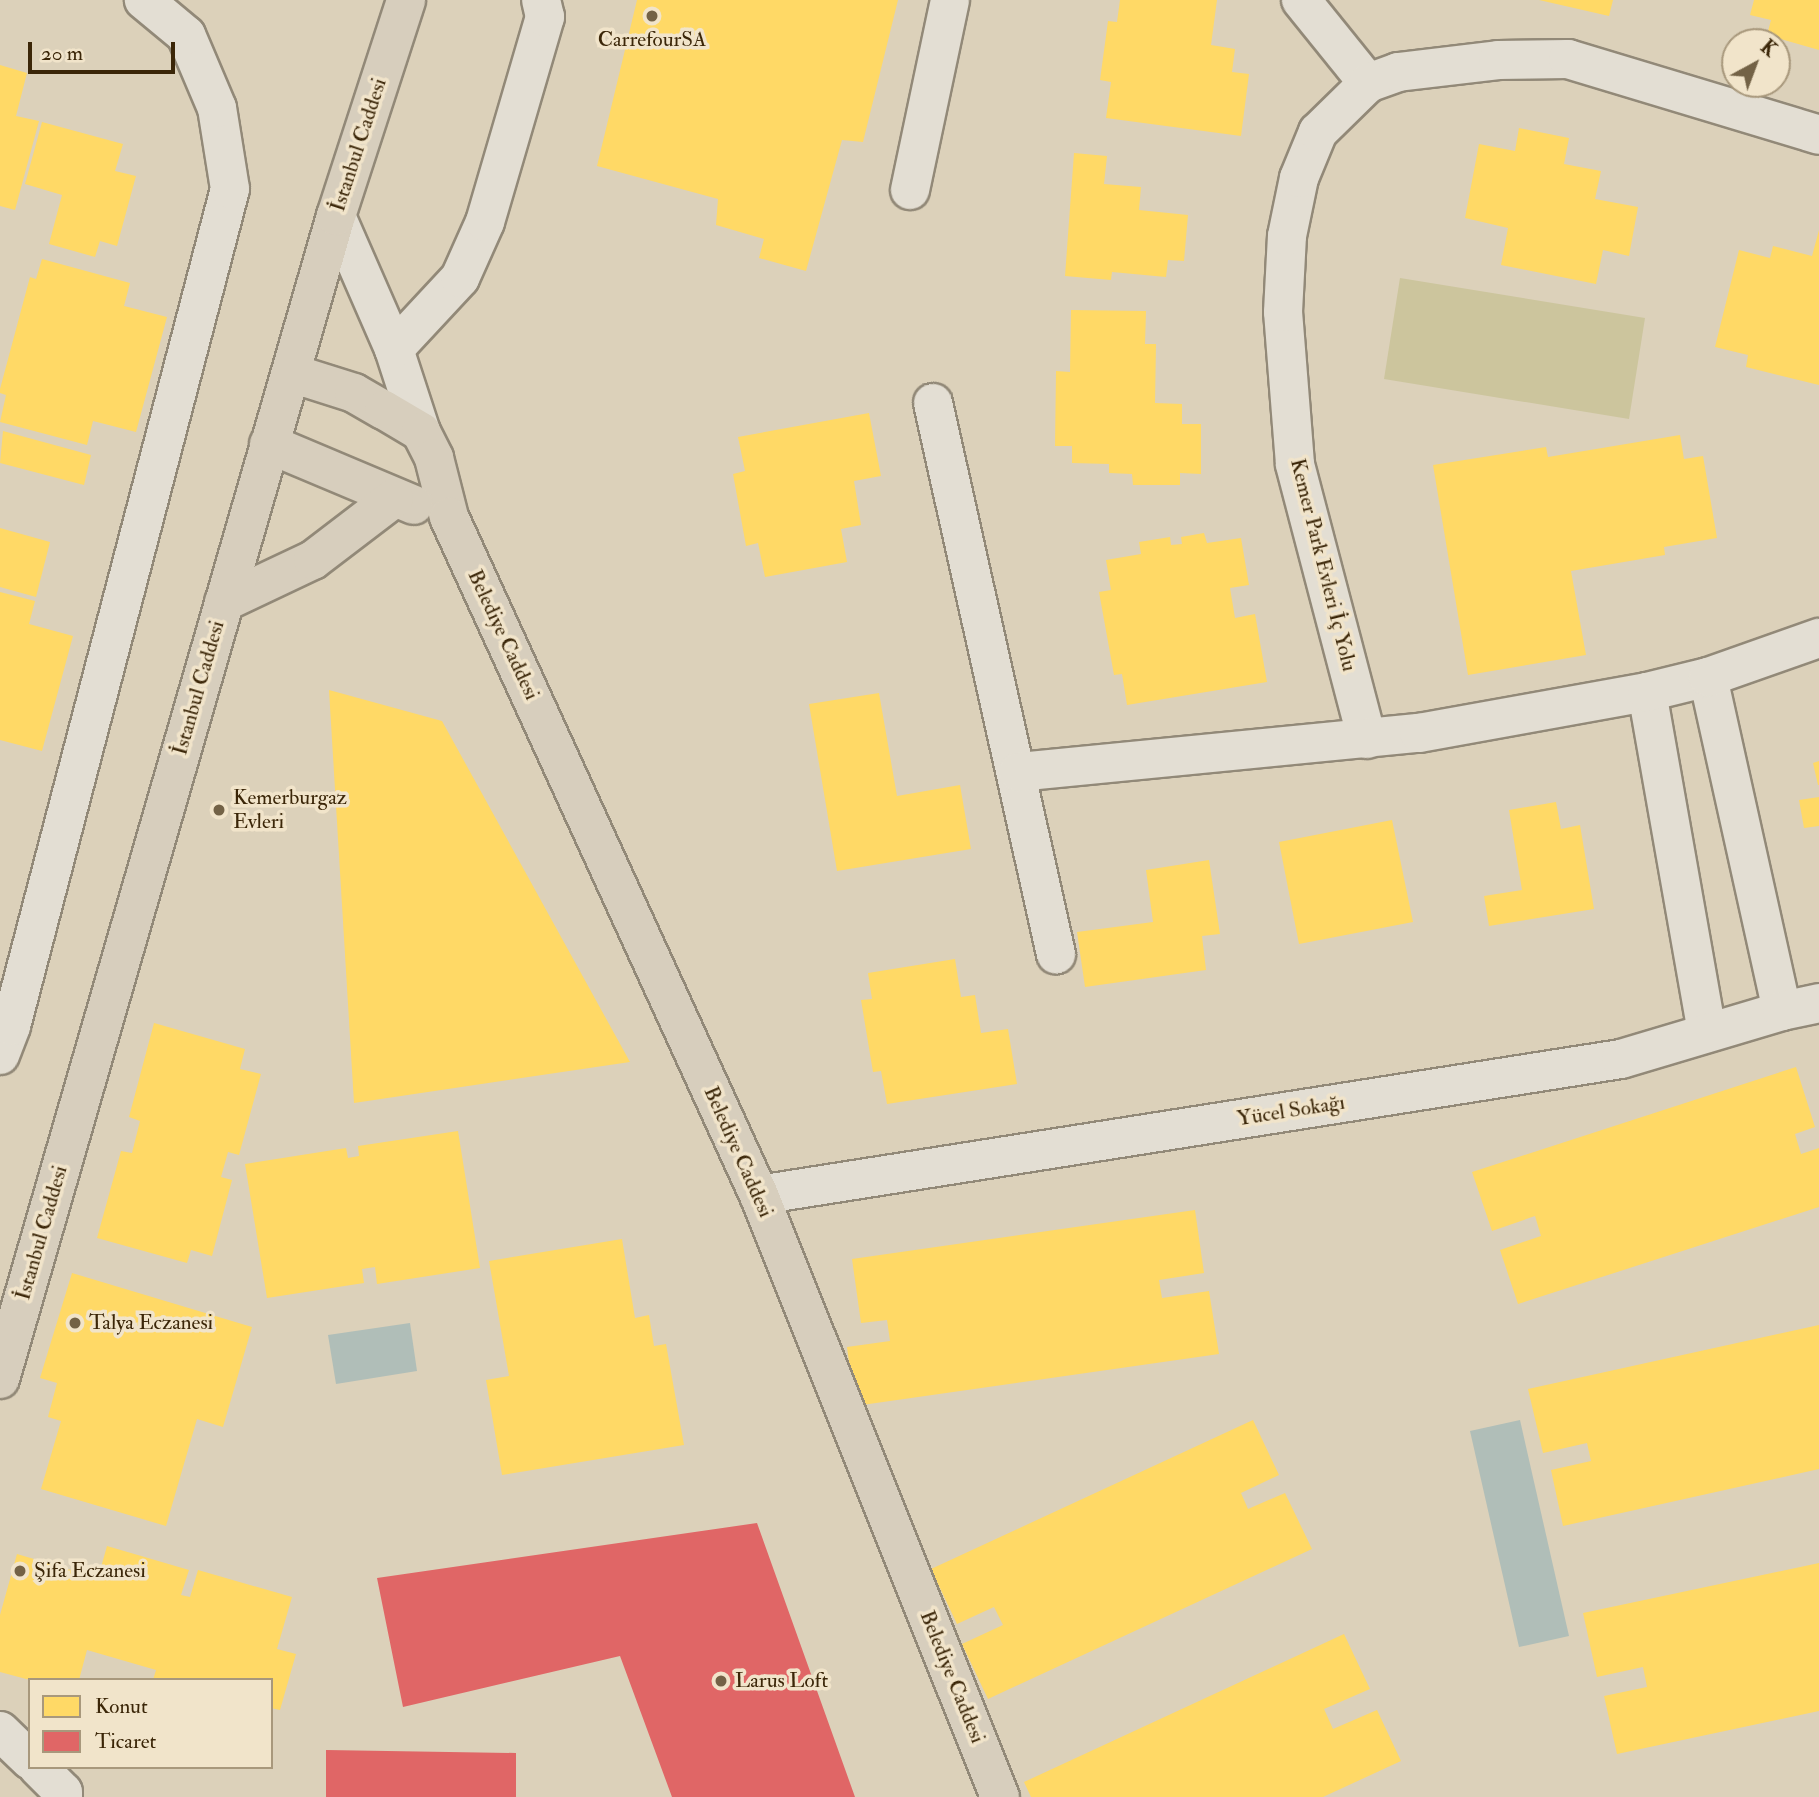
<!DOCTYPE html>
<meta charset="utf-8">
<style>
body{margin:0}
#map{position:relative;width:1819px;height:1797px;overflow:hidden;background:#dcd1ba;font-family:"IM FELL Double Pica",serif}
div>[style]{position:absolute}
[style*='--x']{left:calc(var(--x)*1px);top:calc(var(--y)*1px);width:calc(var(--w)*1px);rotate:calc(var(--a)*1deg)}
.green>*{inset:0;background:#ccc59d}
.water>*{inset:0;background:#b0beb8}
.homes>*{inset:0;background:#ffd966}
.shops>*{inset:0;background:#e06666}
.roads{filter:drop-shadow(2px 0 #928978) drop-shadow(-2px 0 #928978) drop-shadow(0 2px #928978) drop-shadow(0 -2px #928978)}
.minor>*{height:38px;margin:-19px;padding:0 19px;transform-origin:19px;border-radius:19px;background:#e3ded3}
.major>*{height:38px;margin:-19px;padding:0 19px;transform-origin:19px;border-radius:19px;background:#d7cebd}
.dots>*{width:19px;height:19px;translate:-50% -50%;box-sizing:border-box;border:4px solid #f1e4ca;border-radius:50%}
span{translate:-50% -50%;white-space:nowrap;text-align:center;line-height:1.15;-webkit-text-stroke:7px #f1e4ca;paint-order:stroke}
.poi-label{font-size:21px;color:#3b2608}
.left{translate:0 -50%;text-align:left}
.street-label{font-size:21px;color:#3b2608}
.legend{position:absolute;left:28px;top:1678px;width:245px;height:91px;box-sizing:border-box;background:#f1e4ca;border:2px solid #a8987c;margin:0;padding:9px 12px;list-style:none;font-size:21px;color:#3b2608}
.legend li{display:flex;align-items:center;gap:14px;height:35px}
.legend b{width:35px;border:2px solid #a8987c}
.north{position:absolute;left:1721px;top:28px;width:70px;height:70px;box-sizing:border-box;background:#f1e4ca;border:2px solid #a8987c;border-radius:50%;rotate:41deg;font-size:19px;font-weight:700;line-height:28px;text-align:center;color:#3b2608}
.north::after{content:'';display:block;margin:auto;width:24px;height:32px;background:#736246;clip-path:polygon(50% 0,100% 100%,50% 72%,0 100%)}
.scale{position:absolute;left:28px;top:42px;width:147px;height:32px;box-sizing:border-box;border:4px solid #3b2608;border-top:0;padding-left:9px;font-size:21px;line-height:24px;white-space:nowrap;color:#3b2608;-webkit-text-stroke:5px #f1e4ca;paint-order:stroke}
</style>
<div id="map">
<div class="green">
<i style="clip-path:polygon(1400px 278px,1645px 318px,1629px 419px,1384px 379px)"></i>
</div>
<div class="water">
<i style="clip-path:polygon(410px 1323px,417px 1371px,336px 1384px,328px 1335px)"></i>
<i style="clip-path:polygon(1520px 1420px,1569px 1636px,1519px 1647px,1470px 1431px)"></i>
</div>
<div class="homes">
<i style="clip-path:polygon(637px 0,898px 0,863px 142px,842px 140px,806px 271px,759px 258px,764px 239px,716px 225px,718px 199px,597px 166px)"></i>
<i style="clip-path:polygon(1120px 0,1217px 0,1211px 45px,1235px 49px,1232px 72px,1249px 74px,1241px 136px,1106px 118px,1111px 82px,1100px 80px,1108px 21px,1117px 22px)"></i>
<i style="clip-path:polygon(1539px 0,1613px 0,1609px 16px)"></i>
<i style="clip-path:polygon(1754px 0,1819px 0,1819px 50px,1767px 35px,1771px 20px,1750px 15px)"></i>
<i style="clip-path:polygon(0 65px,27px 73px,16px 116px,39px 121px,15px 210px,0 206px)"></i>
<i style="clip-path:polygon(42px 122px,123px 144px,115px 171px,136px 176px,117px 246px,100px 241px,95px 257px,49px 244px,62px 195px,25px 184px)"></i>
<i style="clip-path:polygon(1519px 128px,1569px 138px,1564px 164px,1601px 171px,1595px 199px,1638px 207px,1629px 256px,1603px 250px,1596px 284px,1501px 265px,1508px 228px,1465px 218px,1479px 144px,1515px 151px)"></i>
<i style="clip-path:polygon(1074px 153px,1107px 156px,1104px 184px,1141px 187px,1139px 210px,1188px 215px,1184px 261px,1168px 260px,1166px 277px,1112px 272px,1111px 280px,1065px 276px)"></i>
<i style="clip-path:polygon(1819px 230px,1819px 385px,1746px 367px,1748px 355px,1715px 347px,1739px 250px,1770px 258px,1773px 246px,1812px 256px)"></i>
<i style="clip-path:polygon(42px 259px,130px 283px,124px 306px,167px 317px,136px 432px,93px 421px,87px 445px,0 422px,6px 395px,0 393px,0 389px,30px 277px,36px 279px)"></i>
<i style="clip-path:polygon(1071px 310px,1146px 311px,1145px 344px,1156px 344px,1155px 403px,1182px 404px,1182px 424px,1201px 424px,1201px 474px,1180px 473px,1180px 485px,1133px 485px,1132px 474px,1109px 473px,1109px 464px,1072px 463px,1072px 446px,1055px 446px,1056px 371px,1070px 372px)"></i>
<i style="clip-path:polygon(869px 413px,881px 476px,854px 481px,861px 525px,841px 529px,847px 562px,765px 577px,758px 543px,746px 546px,733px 474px,745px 471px,738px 437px)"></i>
<i style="clip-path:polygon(3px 431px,91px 455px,84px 485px,0 463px)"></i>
<i style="clip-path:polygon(1680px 435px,1684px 459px,1703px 456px,1717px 538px,1664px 547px,1665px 555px,1571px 571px,1586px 655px,1468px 675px,1433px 465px,1546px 447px,1548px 457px)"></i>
<i style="clip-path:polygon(0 528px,50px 542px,36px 597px,0 587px)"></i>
<i style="clip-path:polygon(1204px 533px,1207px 543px,1241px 538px,1249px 585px,1230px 588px,1235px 618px,1255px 614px,1267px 682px,1127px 705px,1122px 674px,1114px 675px,1099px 592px,1111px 590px,1106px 560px,1141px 554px,1139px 542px,1170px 537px,1171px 545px,1182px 544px,1181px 537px)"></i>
<i style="clip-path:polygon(0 592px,35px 601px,29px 624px,73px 636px,42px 751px,0 740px)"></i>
<i style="clip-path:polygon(329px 690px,442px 721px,630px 1062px,354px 1103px)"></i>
<i style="clip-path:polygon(879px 693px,897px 796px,960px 785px,971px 849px,837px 871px,809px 704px)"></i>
<i style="clip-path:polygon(1819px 761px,1819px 785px,1818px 785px,1813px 763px)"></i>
<i style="clip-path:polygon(1819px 797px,1819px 826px,1804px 828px,1799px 800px)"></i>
<i style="clip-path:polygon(1556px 802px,1561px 829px,1580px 825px,1594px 909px,1489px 926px,1484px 896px,1522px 890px,1509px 810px)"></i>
<i style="clip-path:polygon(1392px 820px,1413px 922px,1299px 944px,1279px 842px)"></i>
<i style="clip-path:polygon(1209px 860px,1220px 934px,1202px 936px,1206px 970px,1085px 987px,1077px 932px,1153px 922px,1146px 870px)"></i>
<i style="clip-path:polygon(955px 959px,961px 997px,975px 995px,981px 1033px,1008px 1029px,1017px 1084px,887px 1104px,881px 1071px,873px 1072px,861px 1000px,872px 999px,868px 973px)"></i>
<i style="clip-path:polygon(154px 1023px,245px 1049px,240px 1069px,261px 1074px,239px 1155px,228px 1152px,221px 1177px,232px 1180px,212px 1256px,191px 1250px,187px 1263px,97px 1238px,121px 1151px,132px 1153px,140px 1121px,129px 1117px)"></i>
<i style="clip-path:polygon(1796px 1067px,1815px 1127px,1795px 1134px,1801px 1154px,1819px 1148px,1819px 1207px,1518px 1304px,1500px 1250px,1541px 1236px,1535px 1216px,1492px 1231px,1472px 1172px)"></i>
<i style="clip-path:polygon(458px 1131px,480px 1268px,377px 1284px,375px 1267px,362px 1269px,364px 1283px,267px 1298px,245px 1164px,346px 1148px,348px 1158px,359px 1156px,358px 1146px)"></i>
<i style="clip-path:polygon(1195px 1210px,1204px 1273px,1159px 1280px,1162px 1298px,1209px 1291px,1219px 1354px,855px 1406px,847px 1347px,890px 1341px,887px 1320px,861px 1323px,852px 1259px)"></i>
<i style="clip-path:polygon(622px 1239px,635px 1318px,649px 1315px,654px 1346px,666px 1344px,684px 1445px,502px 1475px,486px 1380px,509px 1376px,489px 1261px)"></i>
<i style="clip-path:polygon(72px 1273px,252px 1327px,223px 1427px,197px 1419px,166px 1526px,41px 1489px,61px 1421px,48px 1417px,57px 1383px,40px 1378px)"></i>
<i style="clip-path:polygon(1819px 1325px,1819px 1469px,1563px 1526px,1551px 1470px,1591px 1461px,1587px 1443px,1543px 1453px,1528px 1389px)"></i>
<i style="clip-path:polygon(1253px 1420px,1279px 1475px,1241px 1493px,1248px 1509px,1285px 1493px,1312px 1549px,988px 1699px,962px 1644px,1003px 1625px,994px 1607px,957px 1624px,931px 1569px)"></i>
<i style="clip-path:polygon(107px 1546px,189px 1570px,181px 1595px,190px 1597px,198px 1570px,292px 1597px,277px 1649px,296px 1654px,280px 1710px,271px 1708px,271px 1680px,153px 1680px,156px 1670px,87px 1650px,79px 1680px,30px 1680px,0 1672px,0 1615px,17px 1554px,98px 1578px)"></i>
<i style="clip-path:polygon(1819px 1563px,1819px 1711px,1617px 1754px,1604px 1696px,1647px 1687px,1643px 1667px,1597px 1677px,1583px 1613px)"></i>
<i style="clip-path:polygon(1344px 1634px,1370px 1689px,1324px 1709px,1333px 1729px,1377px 1710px,1401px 1761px,1323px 1797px,1031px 1797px,1024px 1782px)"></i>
</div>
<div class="shops">
<i style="clip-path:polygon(757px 1523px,855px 1797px,672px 1797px,620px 1656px,403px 1707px,377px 1578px)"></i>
<i style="clip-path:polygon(326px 1750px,516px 1753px,516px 1797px,326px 1797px)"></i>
</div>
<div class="roads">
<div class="minor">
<i style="--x:1301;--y:0;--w:107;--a:51.1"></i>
<i style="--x:910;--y:190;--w:194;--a:-78.1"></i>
<i style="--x:336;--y:216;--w:145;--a:66.4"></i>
<i style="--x:394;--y:349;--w:87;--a:72"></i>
<i style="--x:394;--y:349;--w:97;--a:-47.1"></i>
<i style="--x:460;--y:278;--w:61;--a:-65.9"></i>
<i style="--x:485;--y:222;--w:214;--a:-73.7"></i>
<i style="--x:545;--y:17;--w:17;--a:-103"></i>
<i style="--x:933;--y:403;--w:565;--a:77.42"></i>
<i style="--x:1708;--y:677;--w:342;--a:77.5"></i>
<i style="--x:1647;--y:692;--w:346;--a:80"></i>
<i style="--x:1367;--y:739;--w:284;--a:-104.7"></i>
<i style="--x:1295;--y:464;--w:152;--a:-94.5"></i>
<i style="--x:1283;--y:312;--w:76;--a:-87"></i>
<i style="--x:1287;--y:236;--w:59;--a:-78.3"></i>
<i style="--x:1299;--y:178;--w:50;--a:-67.6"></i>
<i style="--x:1318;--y:132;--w:70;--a:-44.4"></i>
<i style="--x:1368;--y:83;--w:32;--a:-20"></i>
<i style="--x:1398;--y:72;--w:101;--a:-6.8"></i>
<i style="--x:1498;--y:60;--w:70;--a:-0.8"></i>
<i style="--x:1568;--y:59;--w:262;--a:16.8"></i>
<i style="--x:1018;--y:772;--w:403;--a:-5.6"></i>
<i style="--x:1419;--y:733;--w:232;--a:-10.2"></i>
<i style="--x:1647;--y:692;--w:63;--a:-13.8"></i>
<i style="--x:1708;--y:677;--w:118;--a:-19.4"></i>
<i style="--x:0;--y:1055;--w:31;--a:-69"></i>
<i style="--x:11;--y:1026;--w:865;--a:-75.34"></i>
<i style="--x:230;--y:189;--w:82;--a:-99.1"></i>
<i style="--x:217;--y:108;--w:79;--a:-113"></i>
<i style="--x:186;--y:35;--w:55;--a:-140.2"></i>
<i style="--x:759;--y:1195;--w:873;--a:-8.97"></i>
<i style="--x:1621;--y:1059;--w:168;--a:-16.6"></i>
<i style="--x:1782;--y:1011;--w:38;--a:-12"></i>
<i style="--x:0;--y:1731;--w:42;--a:44"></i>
<i style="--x:38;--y:1767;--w:35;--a:45"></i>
<i style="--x:63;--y:1792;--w:5;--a:90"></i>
</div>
<div class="major">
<i style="--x:291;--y:373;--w:66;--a:17.6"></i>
<i style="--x:354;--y:393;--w:34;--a:30"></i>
<i style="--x:384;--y:410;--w:43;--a:30.7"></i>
<i style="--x:421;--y:432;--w:29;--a:63"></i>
<i style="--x:434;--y:458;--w:61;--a:75.7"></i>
<i style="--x:449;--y:517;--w:746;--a:65.43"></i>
<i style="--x:759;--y:1195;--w:648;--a:68.18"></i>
<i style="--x:269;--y:444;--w:157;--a:22.8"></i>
<i style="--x:224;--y:602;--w:98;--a:-25.3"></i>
<i style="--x:313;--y:560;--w:102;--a:-37.4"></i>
<i style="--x:0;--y:1379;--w:1211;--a:-73.89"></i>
<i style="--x:336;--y:216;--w:227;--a:-72"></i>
</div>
</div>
<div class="dots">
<i style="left:652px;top:16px;background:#736246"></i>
<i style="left:219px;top:810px;background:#736246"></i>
<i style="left:75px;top:1323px;background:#736246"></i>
<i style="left:20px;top:1571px;background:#736246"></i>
<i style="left:721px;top:1681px;background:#736246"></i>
</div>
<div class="poi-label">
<span style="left:652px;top:40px">CarrefourSA</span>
<span class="left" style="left:233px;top:810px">Kemerburgaz<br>Evleri</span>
<span class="left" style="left:89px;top:1323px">Talya Eczanesi</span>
<span class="left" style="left:34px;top:1571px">Şifa Eczanesi</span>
<span class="left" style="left:735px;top:1681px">Larus Loft</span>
</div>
<div class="street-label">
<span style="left:359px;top:145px;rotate:-72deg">İstanbul Caddesi</span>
<span style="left:1323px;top:565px;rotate:76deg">Kemer Park Evleri İç Yolu</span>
<span style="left:503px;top:635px;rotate:65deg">Belediye Caddesi</span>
<span style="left:199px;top:688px;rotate:-74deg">İstanbul Caddesi</span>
<span style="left:1291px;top:1111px;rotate:-9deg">Yücel Sokağı</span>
<span style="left:738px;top:1152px;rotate:66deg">Belediye Caddesi</span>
<span style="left:42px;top:1233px;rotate:-74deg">İstanbul Caddesi</span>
<span style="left:952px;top:1677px;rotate:68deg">Belediye Caddesi</span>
</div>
<ul class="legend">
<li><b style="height:19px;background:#ffd966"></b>Konut</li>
<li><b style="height:19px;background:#e06666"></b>Ticaret</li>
</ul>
<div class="north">K</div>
<div class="scale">20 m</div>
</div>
